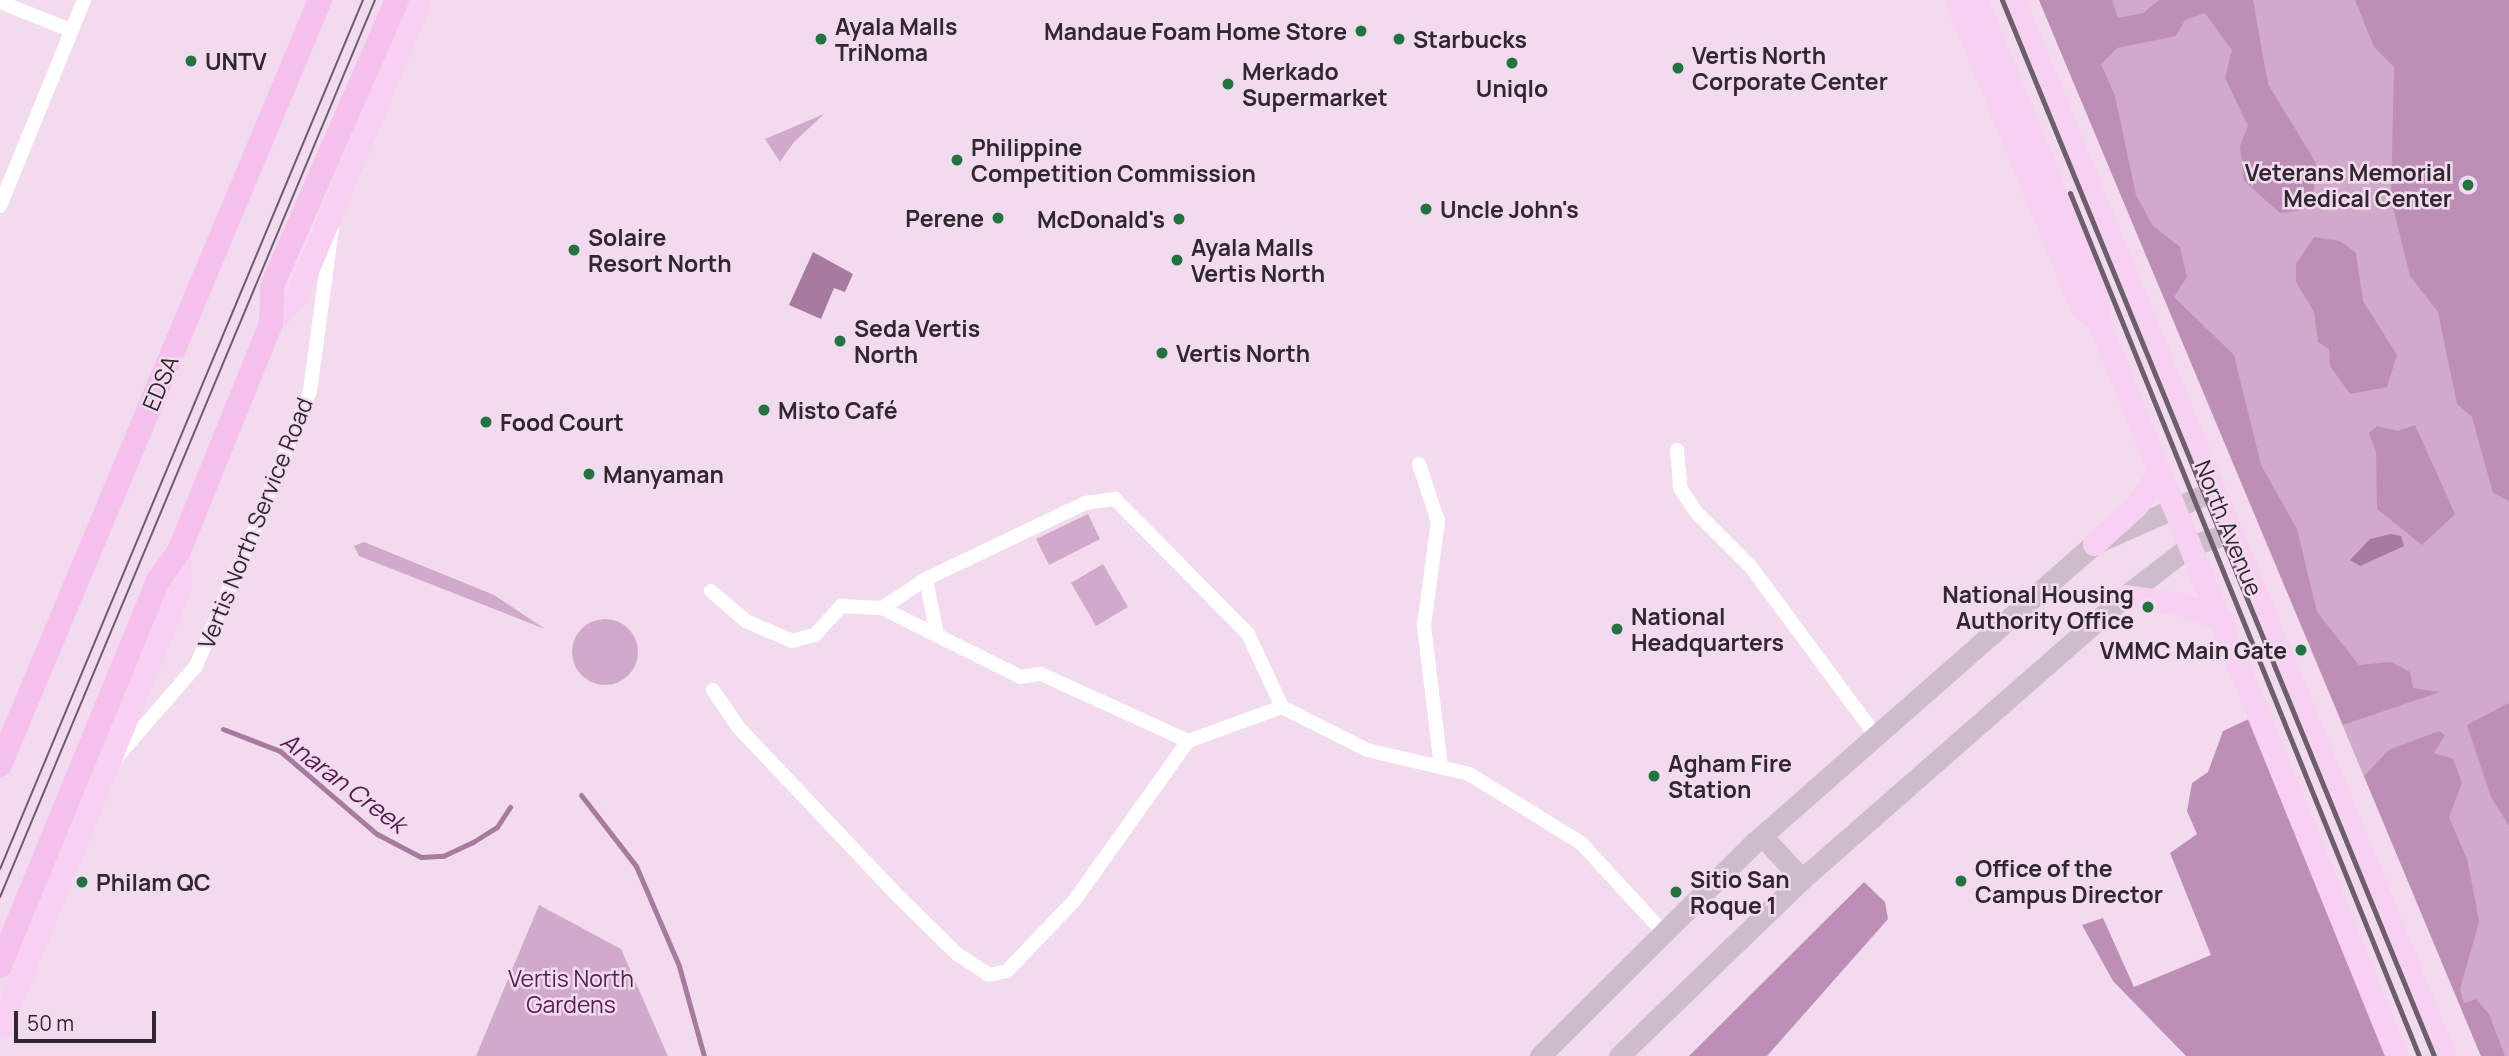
<!DOCTYPE html>
<meta charset="utf-8">
<style>
body{margin:0}
#map{position:relative;width:2509px;height:1056px;overflow:hidden;background:#f3dbef;font-family:Manrope,sans-serif}
div>[style]{position:absolute}
[style*='--x']{left:calc(var(--x)*1px);top:calc(var(--y)*1px);width:calc(var(--w)*1px);rotate:calc(var(--a)*1deg)}
.green>*{inset:0;background:#d1a9ca}
.round{border-radius:50%}
.forest>*{inset:0;background:#bd8fb6}
.water>*{inset:0;background:#a77aa0}
.stream>*{height:5px;margin:-2.5px;padding:0 2.5px;transform-origin:2.5px;border-radius:2.5px;background:#a77aa0}
.minor>*{height:14px;margin:-7px;padding:0 7px;transform-origin:7px;border-radius:7px;background:#fff}
.secondary>*{height:21px;margin:-10.5px;padding:0 10.5px;transform-origin:10.5px;border-radius:10.5px;background:#cdbccb}
.primary>*{height:23px;margin:-11.5px;padding:0 11.5px;transform-origin:11.5px;border-radius:11.5px;background:#f8d0f2}
.trunk>*{height:24px;margin:-12px;padding:0 12px;transform-origin:12px;border-radius:12px;background:#f6c0ee}
.tram>*{height:2px;margin:-1px;padding:0 1px;transform-origin:1px;border-radius:1px;background:#6c5e6a}
.rail>*{height:5px;margin:-2.5px;padding:0 2.5px;transform-origin:2.5px;border-radius:2.5px;background:#6c5e6a}
.dots>*{width:19px;height:19px;translate:-50% -50%;box-sizing:border-box;border:4px solid #f3dbef;border-radius:50%}
span{translate:-50% -50%;white-space:nowrap;text-align:center;line-height:1.15;-webkit-text-stroke:5px #f3dbef;paint-order:stroke}
.poi-label{font-size:23px;color:#30272f;font-weight:700}
.left{translate:0 -50%;text-align:left}
.right{translate:-100% -50%;text-align:right}
.street-label{font-size:23px;color:#30272f}
.park-label{font-size:23px;color:#551d4f}
.water-label{font-size:24px;color:#521a4d;font-style:italic}
.scale{position:absolute;left:14px;top:1011px;width:142px;height:32px;box-sizing:border-box;border:4px solid #30272f;border-top:0;padding-left:9px;font-size:21px;line-height:24px;white-space:nowrap;color:#30272f;-webkit-text-stroke:5px #f3dbef;paint-order:stroke}
</style>
<div id="map">
<div class="green">
<i style="clip-path:polygon(2039px 0,2477px 0,2509px 393px,2509px 1056px,2481px 1056px)"></i>
<i style="clip-path:polygon(824px 114px,794px 142px,780px 162px,765px 139px)"></i>
<i style="clip-path:polygon(1088px 514px,1100px 539px,1049px 565px,1036px 539px)"></i>
<i style="clip-path:polygon(364px 542px,494px 595px,545px 629px,359px 556px,354px 546px)"></i>
<i style="clip-path:polygon(1103px 564px,1128px 607px,1096px 626px,1071px 583px)"></i>
<i class="round" style="left:572px;top:619px;width:66px;height:66px"></i>
<i style="clip-path:polygon(539px 905px,621px 949px,668px 1056px,476px 1056px)"></i>
</div>
<div class="forest">
<i style="clip-path:polygon(2039px 0,2112px 0,2118px 18px,2143px 13px,2159px 0,2253px 0,2268px 84px,2316px 163px,2313px 201px,2303px 210px,2280px 213px,2244px 181px,2240px 146px,2248px 126px,2225px 78px,2232px 50px,2205px 13px,2185px 20px,2176px 36px,2117px 48px,2101px 64px,2115px 96px,2136px 195px,2153px 226px,2180px 247px,2187px 277px,2174px 297px,2234px 355px,2261px 465px,2297px 529px,2317px 612px,2359px 665px,2391px 662px,2410px 672px,2413px 688px,2440px 692px,2343px 725px)"></i>
<i style="clip-path:polygon(2355px 0,2509px 0,2509px 501px,2493px 493px,2472px 417px,2457px 404px,2438px 312px,2410px 276px,2391px 199px,2394px 67px,2374px 47px)"></i>
<i style="clip-path:polygon(2314px 237px,2340px 241px,2356px 253px,2363px 301px,2397px 355px,2387px 387px,2350px 394px,2330px 366px,2329px 349px,2318px 342px,2314px 312px,2296px 282px,2296px 264px)"></i>
<i style="clip-path:polygon(2415px 425px,2455px 514px,2422px 545px,2377px 509px,2376px 452px,2369px 433px,2377px 426px,2398px 431px)"></i>
<i style="clip-path:polygon(2509px 703px,2509px 826px,2491px 797px,2467px 725px)"></i>
<i style="clip-path:polygon(2253px 717px,2387px 1056px,2186px 1056px,2113px 981px,2082px 925px,2103px 918px,2134px 987px,2211px 955px,2170px 853px,2197px 834px,2187px 811px,2192px 783px,2208px 772px,2223px 731px)"></i>
<i style="clip-path:polygon(2439px 731px,2445px 735px,2434px 753px,2453px 759px,2462px 783px,2449px 817px,2468px 862px,2479px 922px,2460px 989px,2464px 1003px,2476px 999px,2489px 1014px,2505px 1056px,2481px 1056px,2364px 776px,2389px 750px)"></i>
<i style="clip-path:polygon(1864px 882px,1885px 902px,1888px 919px,1767px 1056px,1689px 1056px)"></i>
</div>
<div class="water">
<i style="clip-path:polygon(813px 252px,853px 274px,845px 292px,834px 288px,821px 319px,789px 305px)"></i>
<i style="clip-path:polygon(2391px 534px,2401px 536px,2404px 546px,2360px 566px,2350px 560px,2370px 539px)"></i>
</div>
<div class="stream">
<i style="--x:223;--y:729;--w:61;--a:21.1"></i>
<i style="--x:280;--y:751;--w:128;--a:40.6"></i>
<i style="--x:377;--y:834;--w:50;--a:27.6"></i>
<i style="--x:421;--y:857;--w:22;--a:-3"></i>
<i style="--x:443;--y:856;--w:33;--a:-25"></i>
<i style="--x:473;--y:842;--w:28;--a:-32"></i>
<i style="--x:497;--y:827;--w:24;--a:-57"></i>
<i style="--x:581;--y:795;--w:90;--a:52.2"></i>
<i style="--x:636;--y:866;--w:109;--a:66.7"></i>
<i style="--x:679;--y:966;--w:93;--a:74.5"></i>
</div>
<div class="minor">
<i style="--x:0;--y:2;--w:75;--a:21.8"></i>
<i style="--x:0;--y:206;--w:222;--a:-67.8"></i>
<i style="--x:1677;--y:450;--w:38;--a:85"></i>
<i style="--x:1680;--y:488;--w:30;--a:56"></i>
<i style="--x:1697;--y:513;--w:76;--a:45"></i>
<i style="--x:1751;--y:567;--w:207;--a:53.5"></i>
<i style="--x:1419;--y:464;--w:60;--a:71.6"></i>
<i style="--x:1438;--y:521;--w:106;--a:97.6"></i>
<i style="--x:1424;--y:626;--w:141;--a:83.1"></i>
<i style="--x:926;--y:579;--w:57;--a:78.9"></i>
<i style="--x:711;--y:591;--w:46;--a:40.6"></i>
<i style="--x:746;--y:621;--w:50;--a:23.5"></i>
<i style="--x:792;--y:641;--w:24;--a:-15"></i>
<i style="--x:815;--y:635;--w:39;--a:-48"></i>
<i style="--x:841;--y:606;--w:41;--a:2.8"></i>
<i style="--x:882;--y:608;--w:155;--a:26.4"></i>
<i style="--x:1021;--y:677;--w:20;--a:-9"></i>
<i style="--x:1041;--y:674;--w:162;--a:24.5"></i>
<i style="--x:1188;--y:741;--w:100;--a:-19.9"></i>
<i style="--x:1282;--y:707;--w:95;--a:26.8"></i>
<i style="--x:1367;--y:750;--w:105;--a:13.2"></i>
<i style="--x:1469;--y:774;--w:132;--a:31.6"></i>
<i style="--x:1581;--y:843;--w:121;--a:47.3"></i>
<i style="--x:882;--y:608;--w:53;--a:-33.4"></i>
<i style="--x:926;--y:579;--w:176;--a:-25.5"></i>
<i style="--x:1085;--y:503;--w:30;--a:-8"></i>
<i style="--x:1115;--y:499;--w:190;--a:45.4"></i>
<i style="--x:1248;--y:634;--w:81;--a:65"></i>
<i style="--x:713;--y:690;--w:46;--a:55.6"></i>
<i style="--x:739;--y:728;--w:233;--a:46.6"></i>
<i style="--x:899;--y:897;--w:81;--a:44.5"></i>
<i style="--x:957;--y:954;--w:38;--a:33"></i>
<i style="--x:989;--y:975;--w:18;--a:-13"></i>
<i style="--x:1007;--y:971;--w:97;--a:-46.3"></i>
<i style="--x:1074;--y:901;--w:196;--a:-54.5"></i>
<i style="--x:117;--y:757;--w:121;--a:-49"></i>
<i style="--x:196;--y:666;--w:153;--a:-66.9"></i>
<i style="--x:256;--y:525;--w:144;--a:-68.1"></i>
<i style="--x:310;--y:391;--w:163;--a:-82.3"></i>
</div>
<div class="secondary">
<i style="--x:1762;--y:836;--w:59;--a:47.1"></i>
<i style="--x:1540;--y:1056;--w:305;--a:-44.9"></i>
<i style="--x:1756;--y:841;--w:450;--a:-41.3"></i>
<i style="--x:2094;--y:544;--w:130;--a:-24"></i>
<i style="--x:1619;--y:1056;--w:255;--a:-44"></i>
<i style="--x:1802;--y:879;--w:429;--a:-41.2"></i>
<i style="--x:2125;--y:596;--w:82;--a:-37.6"></i>
<i style="--x:2190;--y:546;--w:42;--a:-18"></i>
</div>
<div class="primary">
<i style="--x:1956;--y:0;--w:333;--a:67.8"></i>
<i style="--x:2082;--y:308;--w:18;--a:34"></i>
<i style="--x:1976;--y:0;--w:323;--a:67.6"></i>
<i style="--x:2099;--y:299;--w:19;--a:96"></i>
<i style="--x:2097;--y:318;--w:797;--a:67.88"></i>
<i style="--x:2014;--y:0;--w:1141;--a:67.8"></i>
<i style="--x:271;--y:323;--w:38;--a:-47"></i>
<i style="--x:297;--y:295;--w:320;--a:-67.4"></i>
<i style="--x:2094;--y:544;--w:57;--a:-42.1"></i>
<i style="--x:2136;--y:506;--w:42;--a:-54.8"></i>
<i style="--x:2125;--y:596;--w:57;--a:8.1"></i>
<i style="--x:2181;--y:604;--w:45;--a:22"></i>
<i style="--x:0;--y:1028;--w:477;--a:-67.8"></i>
<i style="--x:180;--y:586;--w:35;--a:-92"></i>
</div>
<div class="trunk">
<i style="--x:0;--y:765;--w:829;--a:-67.3"></i>
<i style="--x:0;--y:966;--w:418;--a:-67.7"></i>
<i style="--x:159;--y:579;--w:34;--a:-54"></i>
<i style="--x:179;--y:551;--w:246;--a:-68"></i>
<i style="--x:271;--y:323;--w:37;--a:-88"></i>
<i style="--x:272;--y:286;--w:312;--a:-66.4"></i>
</div>
<div class="tram">
<i style="--x:0;--y:869;--w:942;--a:-67.33"></i>
<i style="--x:0;--y:897;--w:972;--a:-67.31"></i>
</div>
<div class="rail">
<i style="--x:2002;--y:0;--w:1141;--a:67.75"></i>
<i style="--x:2070;--y:193;--w:931;--a:67.98"></i>
</div>
<div class="dots">
<i style="left:1361px;top:31px;background:#257241"></i>
<i style="left:821px;top:39px;background:#257241"></i>
<i style="left:1399px;top:39px;background:#257241"></i>
<i style="left:191px;top:61px;background:#257241"></i>
<i style="left:1512px;top:63px;background:#257241"></i>
<i style="left:1678px;top:68px;background:#257241"></i>
<i style="left:1228px;top:84px;background:#257241"></i>
<i style="left:957px;top:160px;background:#257241"></i>
<i style="left:2468px;top:185px;background:#257241"></i>
<i style="left:1426px;top:209px;background:#257241"></i>
<i style="left:998px;top:218px;background:#257241"></i>
<i style="left:1179px;top:219px;background:#257241"></i>
<i style="left:574px;top:250px;background:#257241"></i>
<i style="left:1177px;top:260px;background:#257241"></i>
<i style="left:840px;top:341px;background:#257241"></i>
<i style="left:1162px;top:353px;background:#257241"></i>
<i style="left:764px;top:410px;background:#257241"></i>
<i style="left:486px;top:422px;background:#257241"></i>
<i style="left:589px;top:474px;background:#257241"></i>
<i style="left:2148px;top:607px;background:#257241"></i>
<i style="left:1617px;top:629px;background:#257241"></i>
<i style="left:2301px;top:650px;background:#257241"></i>
<i style="left:1654px;top:776px;background:#257241"></i>
<i style="left:1961px;top:881px;background:#257241"></i>
<i style="left:82px;top:882px;background:#257241"></i>
<i style="left:1676px;top:892px;background:#257241"></i>
</div>
<div class="poi-label">
<span class="left" style="left:835px;top:39px">Ayala Malls<br>TriNoma</span>
<span class="right" style="left:1347px;top:31px">Mandaue Foam Home Store</span>
<span class="left" style="left:1413px;top:39px">Starbucks</span>
<span class="left" style="left:1692px;top:68px">Vertis North<br>Corporate Center</span>
<span class="left" style="left:205px;top:61px">UNTV</span>
<span class="left" style="left:1242px;top:84px">Merkado<br>Supermarket</span>
<span style="left:1512px;top:88px">Uniqlo</span>
<span class="left" style="left:971px;top:160px">Philippine<br>Competition Commission</span>
<span class="right" style="left:2452px;top:185px">Veterans Memorial<br>Medical Center</span>
<span class="left" style="left:1440px;top:209px">Uncle John's</span>
<span class="right" style="left:984px;top:218px">Perene</span>
<span class="right" style="left:1165px;top:219px">McDonald's</span>
<span class="left" style="left:588px;top:250px">Solaire<br>Resort North</span>
<span class="left" style="left:1191px;top:260px">Ayala Malls<br>Vertis North</span>
<span class="left" style="left:854px;top:341px">Seda Vertis<br>North</span>
<span class="left" style="left:1176px;top:353px">Vertis North</span>
<span class="left" style="left:778px;top:410px">Misto Café</span>
<span class="left" style="left:500px;top:422px">Food Court</span>
<span class="left" style="left:603px;top:474px">Manyaman</span>
<span class="right" style="left:2134px;top:607px">National Housing<br>Authority Office</span>
<span class="left" style="left:1631px;top:629px">National<br>Headquarters</span>
<span class="right" style="left:2287px;top:650px">VMMC Main Gate</span>
<span class="left" style="left:1668px;top:776px">Agham Fire<br>Station</span>
<span class="left" style="left:1975px;top:881px">Office of the<br>Campus Director</span>
<span class="left" style="left:1690px;top:892px">Sitio San<br>Roque 1</span>
<span class="left" style="left:96px;top:882px">Philam QC</span>
</div>
<div class="street-label">
<span style="left:160px;top:383px;rotate:-67deg">EDSA</span>
<span style="left:255px;top:523px;rotate:-68deg">Vertis North Service Road</span>
<span style="left:2229px;top:528px;rotate:68deg">North Avenue</span>
</div>
<div class="park-label">
<span style="left:571px;top:991px">Vertis North<br>Gardens</span>
</div>
<div class="water-label">
<span style="left:344px;top:782px;rotate:37deg">Anaran Creek</span>
</div>
<div class="scale">50 m</div>
</div>
